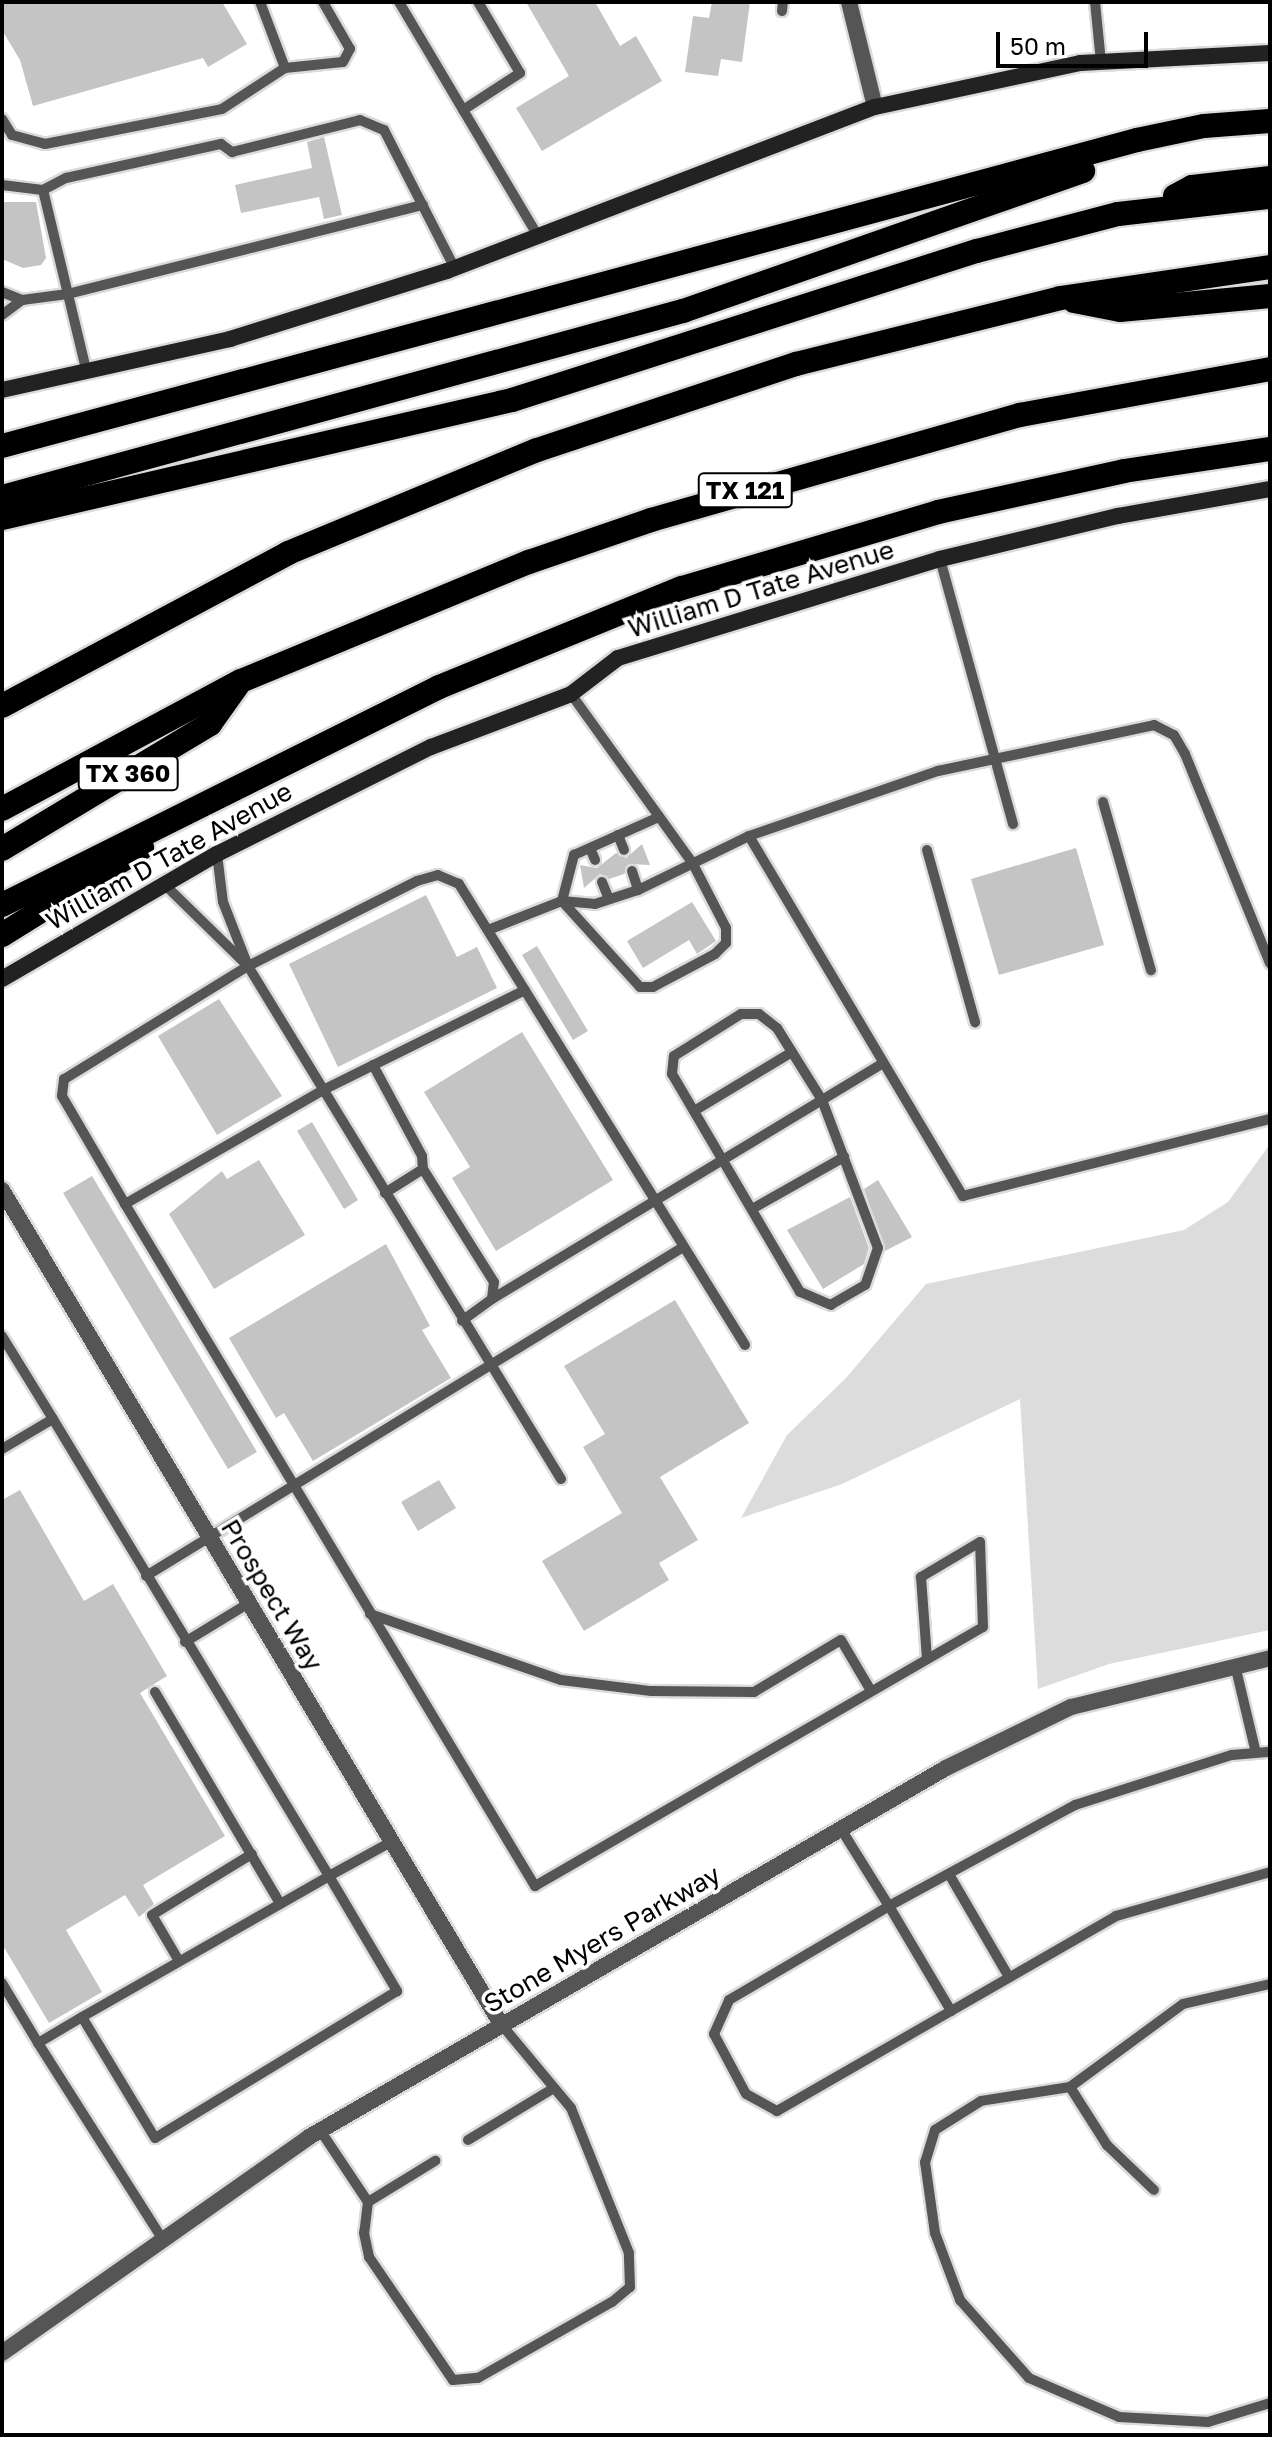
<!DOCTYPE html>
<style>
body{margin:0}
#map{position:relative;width:1272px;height:2437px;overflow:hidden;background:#fff;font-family:"Golos Text",sans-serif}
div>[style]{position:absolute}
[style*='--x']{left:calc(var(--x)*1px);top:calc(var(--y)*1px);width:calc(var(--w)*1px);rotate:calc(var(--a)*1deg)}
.green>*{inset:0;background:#dcdcdc}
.building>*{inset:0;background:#c4c4c4}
.roads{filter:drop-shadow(2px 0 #dbdbdb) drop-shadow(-2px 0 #dbdbdb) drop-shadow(0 2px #dbdbdb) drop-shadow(0 -2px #dbdbdb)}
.service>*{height:10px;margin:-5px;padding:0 5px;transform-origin:5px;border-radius:5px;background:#555}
.minor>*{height:16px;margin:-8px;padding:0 8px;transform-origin:8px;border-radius:8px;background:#555}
.tertiary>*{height:16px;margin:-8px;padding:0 8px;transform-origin:8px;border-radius:8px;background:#555}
.secondary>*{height:16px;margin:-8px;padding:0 8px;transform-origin:8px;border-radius:8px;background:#222}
.motorway>*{height:24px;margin:-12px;padding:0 12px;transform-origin:12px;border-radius:12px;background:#000}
span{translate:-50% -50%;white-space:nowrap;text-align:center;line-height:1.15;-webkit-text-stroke:7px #fff;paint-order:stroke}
.shield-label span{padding:2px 6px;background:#fff;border:2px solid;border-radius:6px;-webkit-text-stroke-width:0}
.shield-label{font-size:24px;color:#000;font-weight:700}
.street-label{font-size:26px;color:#000}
.frame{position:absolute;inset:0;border:4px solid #000;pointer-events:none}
.scale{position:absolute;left:996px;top:32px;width:152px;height:36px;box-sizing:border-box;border:4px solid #000;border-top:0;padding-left:10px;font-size:24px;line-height:28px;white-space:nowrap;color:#000;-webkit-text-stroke:6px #fff;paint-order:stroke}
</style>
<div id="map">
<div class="green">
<i style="clip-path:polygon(1270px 1144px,1270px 1630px,1109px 1664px,1038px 1689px,1020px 1399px,842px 1484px,741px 1518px,787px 1435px,846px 1378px,926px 1284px,1184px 1230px,1228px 1202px)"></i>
</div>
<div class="building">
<i style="clip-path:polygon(2px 2px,222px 2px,247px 44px,208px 67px,203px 58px,33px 106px,20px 60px,2px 30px)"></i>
<i style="clip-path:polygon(526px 2px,595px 2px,620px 46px,636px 36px,662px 81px,542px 151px,516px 108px,569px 76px)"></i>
<i style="clip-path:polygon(712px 2px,750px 2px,742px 62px,721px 59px,718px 76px,685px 72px,693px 16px,709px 18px)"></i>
<i style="clip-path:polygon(324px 137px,342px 215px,324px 219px,319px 197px,241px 213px,235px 185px,312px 168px,307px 142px)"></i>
<i style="clip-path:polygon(2px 202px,36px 202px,46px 258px,41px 265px,23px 268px,2px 259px)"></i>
<i style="clip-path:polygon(642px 844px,650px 865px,629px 864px,624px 874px,609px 879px,600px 874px,584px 888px,580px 865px,597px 868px,616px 853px,626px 858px)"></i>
<i style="clip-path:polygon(1076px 848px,1104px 945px,999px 975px,971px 879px)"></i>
<i style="clip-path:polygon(426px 895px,457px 957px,477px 947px,497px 988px,338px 1067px,289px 964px)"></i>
<i style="clip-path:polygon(692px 902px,716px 941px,697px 954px,689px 940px,643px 968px,627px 941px)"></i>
<i style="clip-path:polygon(537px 946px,588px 1031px,573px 1040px,522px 955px)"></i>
<i style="clip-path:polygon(219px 999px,282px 1096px,217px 1135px,158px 1036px)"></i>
<i style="clip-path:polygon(522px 1032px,613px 1180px,496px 1251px,452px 1178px,470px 1167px,424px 1092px)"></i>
<i style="clip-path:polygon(312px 1122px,358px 1200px,344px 1209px,297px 1131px)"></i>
<i style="clip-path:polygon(259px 1160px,305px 1235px,214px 1289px,169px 1214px,222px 1171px,227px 1179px)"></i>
<i style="clip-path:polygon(92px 1176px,257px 1452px,228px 1469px,63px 1193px)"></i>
<i style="clip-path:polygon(878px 1180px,912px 1237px,885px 1251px,864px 1189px)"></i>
<i style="clip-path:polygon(850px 1197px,869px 1248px,864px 1264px,823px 1289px,787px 1230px)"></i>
<i style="clip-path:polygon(386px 1244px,430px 1326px,422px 1330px,451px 1378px,313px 1461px,284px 1413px,276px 1418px,229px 1338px)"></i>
<i style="clip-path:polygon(675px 1300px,749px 1423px,660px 1477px,698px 1540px,659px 1563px,669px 1580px,584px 1631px,542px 1561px,622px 1513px,583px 1447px,605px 1434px,564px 1366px)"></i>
<i style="clip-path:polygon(439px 1480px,456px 1508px,418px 1531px,401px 1502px)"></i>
<i style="clip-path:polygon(20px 1490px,84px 1601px,113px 1584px,167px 1676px,140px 1693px,225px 1836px,143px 1885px,154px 1904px,144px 1913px,139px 1917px,125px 1895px,66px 1930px,102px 1992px,49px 2023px,2px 1944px,2px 1500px)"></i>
</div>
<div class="roads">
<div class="service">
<i style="--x:399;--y:2;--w:269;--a:59.3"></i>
<i style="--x:1095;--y:2;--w:60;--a:84.3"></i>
<i style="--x:782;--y:11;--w:9;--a:-84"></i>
<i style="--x:285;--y:68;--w:58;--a:-5.9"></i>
<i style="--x:343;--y:62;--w:15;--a:-62"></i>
<i style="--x:350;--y:49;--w:54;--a:-119.9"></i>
<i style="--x:463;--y:110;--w:68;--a:-33"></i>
<i style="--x:520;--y:73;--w:82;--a:-120.6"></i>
<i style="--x:2;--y:119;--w:19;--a:58"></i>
<i style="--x:12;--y:135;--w:34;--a:15"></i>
<i style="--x:45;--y:144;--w:180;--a:-11.2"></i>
<i style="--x:222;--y:109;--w:75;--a:-33.1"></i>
<i style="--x:285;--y:68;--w:71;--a:-110.7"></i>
<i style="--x:2;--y:185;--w:41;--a:7"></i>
<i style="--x:43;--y:190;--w:188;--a:76.5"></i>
<i style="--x:43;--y:190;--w:26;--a:-28"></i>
<i style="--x:66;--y:178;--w:159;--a:-12.4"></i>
<i style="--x:221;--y:144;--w:14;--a:36"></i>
<i style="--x:232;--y:152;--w:132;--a:-14"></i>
<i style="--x:360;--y:120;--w:26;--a:23"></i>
<i style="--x:384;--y:130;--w:154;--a:62.9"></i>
<i style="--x:2;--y:292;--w:22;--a:22"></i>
<i style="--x:22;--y:300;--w:46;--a:-7.4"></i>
<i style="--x:68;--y:294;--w:366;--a:-14.1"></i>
<i style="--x:2;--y:315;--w:25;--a:-37"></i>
<i style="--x:940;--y:559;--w:275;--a:74.6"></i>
<i style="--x:571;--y:694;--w:209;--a:54.3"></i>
<i style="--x:693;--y:864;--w:72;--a:62.7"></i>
<i style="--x:726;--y:928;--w:15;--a:90"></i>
<i style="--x:726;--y:943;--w:16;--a:135"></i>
<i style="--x:715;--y:954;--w:70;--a:152"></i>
<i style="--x:653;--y:987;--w:13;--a:180"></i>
<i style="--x:640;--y:987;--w:116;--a:-132.2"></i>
<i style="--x:562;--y:901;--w:48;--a:-75.4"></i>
<i style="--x:574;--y:855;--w:93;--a:-24.1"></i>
<i style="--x:1103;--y:802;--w:175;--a:74.1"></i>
<i style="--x:618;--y:835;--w:16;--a:68"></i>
<i style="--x:749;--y:836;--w:419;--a:59.3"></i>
<i style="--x:963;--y:1196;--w:317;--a:-14.1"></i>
<i style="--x:590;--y:848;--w:13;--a:67"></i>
<i style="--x:927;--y:850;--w:179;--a:74.4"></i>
<i style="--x:217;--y:854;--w:48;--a:82.9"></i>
<i style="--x:223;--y:902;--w:69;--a:68.7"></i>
<i style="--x:248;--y:966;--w:601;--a:58.61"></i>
<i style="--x:632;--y:871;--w:20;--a:72"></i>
<i style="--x:602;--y:882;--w:18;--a:68"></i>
<i style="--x:163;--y:883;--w:115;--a:44.3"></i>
<i style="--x:488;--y:930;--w:79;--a:-21.4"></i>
<i style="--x:562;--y:901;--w:33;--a:5"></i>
<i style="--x:595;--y:904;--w:45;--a:-18"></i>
<i style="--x:638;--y:890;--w:123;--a:-25.9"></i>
<i style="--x:749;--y:836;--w:200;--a:-19"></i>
<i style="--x:938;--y:771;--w:221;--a:-12"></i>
<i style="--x:1154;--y:725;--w:22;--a:27"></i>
<i style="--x:1174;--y:735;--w:22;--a:60"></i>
<i style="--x:1185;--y:754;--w:226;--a:67.9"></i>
<i style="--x:741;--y:1014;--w:18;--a:0"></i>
<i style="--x:759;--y:1014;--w:23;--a:38"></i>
<i style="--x:777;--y:1028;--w:85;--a:58"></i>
<i style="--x:822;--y:1100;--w:158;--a:69.3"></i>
<i style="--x:878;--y:1248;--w:39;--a:109"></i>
<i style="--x:865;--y:1285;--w:39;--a:150"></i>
<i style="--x:831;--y:1305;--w:34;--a:-157"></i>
<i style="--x:800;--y:1292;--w:253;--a:-120.4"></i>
<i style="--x:672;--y:1074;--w:18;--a:-84"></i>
<i style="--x:674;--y:1056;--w:79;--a:-32.1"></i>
<i style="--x:373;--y:1065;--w:103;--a:61.7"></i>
<i style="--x:422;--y:1156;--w:13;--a:86"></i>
<i style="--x:423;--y:1169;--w:45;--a:147.7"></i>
<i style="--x:694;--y:1111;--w:114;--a:-31"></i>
<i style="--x:423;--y:1169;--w:133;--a:57.9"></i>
<i style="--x:494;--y:1282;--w:17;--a:97"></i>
<i style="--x:492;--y:1299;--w:37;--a:144"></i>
<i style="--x:125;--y:1204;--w:228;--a:-29.9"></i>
<i style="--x:323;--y:1090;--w:225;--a:-26.3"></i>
<i style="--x:752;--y:1209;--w:106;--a:-29.5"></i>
<i style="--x:492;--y:1299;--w:457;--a:-31.1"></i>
<i style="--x:2;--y:1336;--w:97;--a:58.4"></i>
<i style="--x:745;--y:1345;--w:543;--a:-121.82"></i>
<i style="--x:459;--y:884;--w:23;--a:-157"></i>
<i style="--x:438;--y:875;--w:22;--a:164"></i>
<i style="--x:417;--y:881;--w:189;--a:153.3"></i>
<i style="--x:248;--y:966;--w:216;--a:148.4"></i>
<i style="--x:64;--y:1079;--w:17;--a:97"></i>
<i style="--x:62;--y:1096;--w:125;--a:59.7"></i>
<i style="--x:125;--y:1204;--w:796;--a:58.99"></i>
<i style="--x:535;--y:1886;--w:517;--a:-30.03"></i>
<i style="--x:983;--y:1627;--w:85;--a:-92"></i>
<i style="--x:980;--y:1542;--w:69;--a:149.3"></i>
<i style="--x:921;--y:1577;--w:82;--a:85.8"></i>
<i style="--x:2;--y:1449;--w:59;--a:-30.5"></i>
<i style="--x:53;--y:1419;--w:534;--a:58.87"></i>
<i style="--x:329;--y:1876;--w:73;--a:-28.7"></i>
<i style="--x:146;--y:1576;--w:630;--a:-31.49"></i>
<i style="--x:370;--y:1614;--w:202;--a:19.1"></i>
<i style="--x:561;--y:1680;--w:91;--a:7"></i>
<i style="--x:651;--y:1691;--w:103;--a:0.6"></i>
<i style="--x:754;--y:1692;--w:101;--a:-30.9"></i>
<i style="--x:841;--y:1640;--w:59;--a:59.5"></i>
<i style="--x:185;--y:1642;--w:75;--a:-31.4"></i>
<i style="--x:1235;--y:1665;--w:90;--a:76.6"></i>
<i style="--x:155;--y:1692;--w:245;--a:59.4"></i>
<i style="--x:841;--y:1829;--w:91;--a:58.1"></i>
<i style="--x:889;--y:1906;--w:212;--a:-28.5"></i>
<i style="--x:1075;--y:1805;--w:165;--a:-17.7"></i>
<i style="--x:1232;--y:1755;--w:38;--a:-5"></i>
<i style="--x:949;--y:1874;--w:119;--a:59.8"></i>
<i style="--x:179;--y:1961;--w:53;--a:-120.4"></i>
<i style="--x:152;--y:1915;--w:117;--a:-31.4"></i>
<i style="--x:2;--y:1983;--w:70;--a:59"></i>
<i style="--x:1270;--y:1984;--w:89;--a:167.1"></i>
<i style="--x:1183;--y:2004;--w:140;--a:143.7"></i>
<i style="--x:1070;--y:2087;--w:90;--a:171.1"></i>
<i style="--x:981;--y:2101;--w:54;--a:147.8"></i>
<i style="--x:935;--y:2130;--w:34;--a:107"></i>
<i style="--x:925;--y:2162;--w:72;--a:82"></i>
<i style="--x:935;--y:2233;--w:72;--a:69.5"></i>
<i style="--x:960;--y:2300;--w:104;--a:48.5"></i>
<i style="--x:1029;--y:2378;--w:98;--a:23.4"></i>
<i style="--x:1119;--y:2417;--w:89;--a:3.2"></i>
<i style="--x:1208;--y:2422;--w:65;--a:-17"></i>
<i style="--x:951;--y:2011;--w:201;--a:150.1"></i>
<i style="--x:777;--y:2111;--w:35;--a:-151"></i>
<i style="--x:746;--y:2094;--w:68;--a:-118.1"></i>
<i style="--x:714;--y:2034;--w:37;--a:-66"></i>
<i style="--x:729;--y:2000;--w:186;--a:-30.4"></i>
<i style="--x:889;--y:1906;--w:122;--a:59.4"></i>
<i style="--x:951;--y:2011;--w:190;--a:-29.9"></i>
<i style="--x:1116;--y:1916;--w:160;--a:-15.9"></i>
<i style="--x:82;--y:2017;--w:284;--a:-29.7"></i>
<i style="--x:329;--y:1876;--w:134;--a:59.4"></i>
<i style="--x:397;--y:1991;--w:283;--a:148.7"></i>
<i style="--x:155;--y:2138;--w:141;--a:-121.1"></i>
<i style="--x:82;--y:2017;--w:51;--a:149.4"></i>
<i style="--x:38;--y:2043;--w:230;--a:57.6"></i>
<i style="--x:1070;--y:2087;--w:69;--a:57.5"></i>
<i style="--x:1107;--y:2145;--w:65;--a:43.8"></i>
<i style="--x:320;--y:2130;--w:87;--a:56.3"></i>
<i style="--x:368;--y:2202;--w:31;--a:97"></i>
<i style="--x:364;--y:2233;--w:25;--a:78"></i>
<i style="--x:369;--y:2257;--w:149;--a:55.7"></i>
<i style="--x:453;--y:2380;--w:25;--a:-5"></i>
<i style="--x:478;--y:2378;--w:154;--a:-29.6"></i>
<i style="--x:612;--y:2302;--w:23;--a:-40"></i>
<i style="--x:630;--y:2287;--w:34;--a:-92"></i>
<i style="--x:629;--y:2253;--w:156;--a:-111.8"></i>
<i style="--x:571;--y:2108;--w:109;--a:-129.8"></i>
<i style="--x:468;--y:2140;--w:100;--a:-31.2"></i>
<i style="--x:368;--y:2202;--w:79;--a:-31.5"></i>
</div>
<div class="minor">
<i style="--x:849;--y:2;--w:108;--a:76.1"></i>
</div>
<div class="tertiary">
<i style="--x:2;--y:1190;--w:972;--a:59.11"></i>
<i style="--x:2;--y:2353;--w:375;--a:-35.1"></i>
<i style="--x:309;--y:2137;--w:736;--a:-30.08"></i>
<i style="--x:946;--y:1768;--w:139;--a:-26"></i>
<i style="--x:1071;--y:1707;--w:205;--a:-13.8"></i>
</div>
<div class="secondary">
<i style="--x:2;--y:390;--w:234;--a:-12.6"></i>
<i style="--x:230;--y:339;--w:227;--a:-17.4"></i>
<i style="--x:447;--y:271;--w:458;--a:-21"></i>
<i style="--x:875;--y:107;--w:210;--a:-12.1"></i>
<i style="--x:1080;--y:63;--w:190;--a:-3"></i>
<i style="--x:2;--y:979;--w:249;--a:-30.2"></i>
<i style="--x:217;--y:854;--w:239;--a:-26.6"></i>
<i style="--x:431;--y:747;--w:150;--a:-20.7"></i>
<i style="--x:571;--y:694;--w:59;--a:-37.5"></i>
<i style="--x:618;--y:658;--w:337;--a:-17.1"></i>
<i style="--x:940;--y:559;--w:183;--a:-13.6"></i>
<i style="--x:1118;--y:516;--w:154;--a:-10.1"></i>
</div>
<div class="motorway">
<i style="--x:1175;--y:196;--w:19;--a:-28"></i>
<i style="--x:1192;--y:187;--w:79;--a:-6.6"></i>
<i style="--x:1074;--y:301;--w:47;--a:11.1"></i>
<i style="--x:1120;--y:310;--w:151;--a:-5.3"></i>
<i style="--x:2;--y:446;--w:1176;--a:-15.09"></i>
<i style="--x:1137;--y:140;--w:68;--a:-11.8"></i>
<i style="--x:1204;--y:126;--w:66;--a:-4.3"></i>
<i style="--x:2;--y:497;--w:706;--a:-15.28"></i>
<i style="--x:683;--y:311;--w:424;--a:-19.3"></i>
<i style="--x:2;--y:518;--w:523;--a:-13.03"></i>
<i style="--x:512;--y:400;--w:488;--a:-17.8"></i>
<i style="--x:977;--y:251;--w:146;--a:-14.7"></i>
<i style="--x:1118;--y:214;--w:153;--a:-6.4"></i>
<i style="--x:2;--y:706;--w:324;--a:-28.1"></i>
<i style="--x:288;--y:553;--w:269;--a:-22.5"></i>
<i style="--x:537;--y:450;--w:273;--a:-18.4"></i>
<i style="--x:796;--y:364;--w:272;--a:-14"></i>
<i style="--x:1060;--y:298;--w:212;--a:-8.4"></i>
<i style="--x:2;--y:809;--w:271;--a:-28.2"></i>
<i style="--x:241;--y:681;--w:312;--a:-22.5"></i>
<i style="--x:529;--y:562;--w:129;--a:-19"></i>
<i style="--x:651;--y:520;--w:384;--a:-15.9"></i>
<i style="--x:1020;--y:415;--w:254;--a:-10.4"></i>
<i style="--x:2;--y:849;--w:243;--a:-31"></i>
<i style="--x:210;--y:724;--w:47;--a:-54.6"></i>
<i style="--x:2;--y:905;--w:488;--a:-26.5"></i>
<i style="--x:439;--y:687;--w:262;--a:-22.2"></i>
<i style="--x:682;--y:588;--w:267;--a:-16.5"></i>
<i style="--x:938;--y:512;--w:190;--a:-12.4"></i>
<i style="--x:1124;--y:471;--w:148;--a:-8.6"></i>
<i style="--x:2;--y:935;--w:165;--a:-31.9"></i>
</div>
</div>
<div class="shield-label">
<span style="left:745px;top:490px">TX 121</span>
<span style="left:128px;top:773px">TX 360</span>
</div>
<div class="street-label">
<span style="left:761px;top:589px;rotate:-17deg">William D Tate Avenue</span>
<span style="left:169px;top:856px;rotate:-29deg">William D Tate Avenue</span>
<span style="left:272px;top:1595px;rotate:59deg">Prospect Way</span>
<span style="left:602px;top:1939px;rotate:-30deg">Stone Myers Parkway</span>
</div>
<div class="frame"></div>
<div class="scale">50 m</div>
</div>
